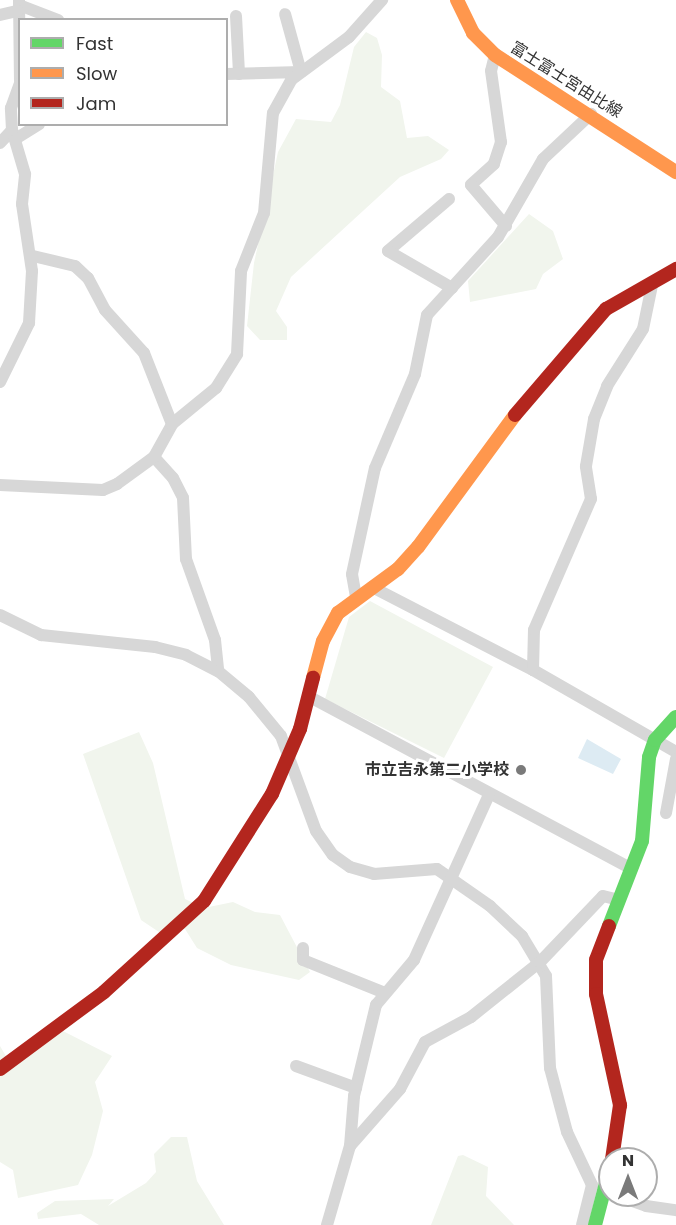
<!DOCTYPE html>
<meta charset="utf-8">
<style>
body{margin:0}
#map{position:relative;width:676px;height:1225px;overflow:hidden;background:#fff;font-family:Poppins,"Noto Sans JP",sans-serif}
div>[style]{position:absolute}
[style*='--x']{left:calc(var(--x)*1px);top:calc(var(--y)*1px);width:calc(var(--w)*1px);rotate:calc(var(--a)*1deg)}
.green>*{inset:0;background:#f1f5ed}
.water>*{inset:0;background:#ddebf3}
.street>*{height:12px;margin:-6px;padding:0 6px;transform-origin:6px;border-radius:6px;background:#d7d7d7}
.fast>*{height:14px;margin:-7px;padding:0 7px;transform-origin:7px;border-radius:7px;background:#63d668}
.slow>*{height:14px;margin:-7px;padding:0 7px;transform-origin:7px;border-radius:7px;background:#ff974d}
.jam>*{height:14px;margin:-7px;padding:0 7px;transform-origin:7px;border-radius:7px;background:#b3261e}
.dots>*{width:16px;height:16px;translate:-50% -50%;box-sizing:border-box;border:3px solid #fff;border-radius:50%}
span{translate:-50% -50%;white-space:nowrap;text-align:center;line-height:1.15;-webkit-text-stroke:6px #fff;paint-order:stroke}
.street-label{font-size:16px;color:#333}
.poi-label{font-size:16px;color:#333;font-weight:700}
.right{translate:-100% -50%;text-align:right}
.legend{position:absolute;left:18px;top:18px;width:210px;height:108px;box-sizing:border-box;background:#fff;border:2px solid #adadad;margin:0;padding:8px 10px;list-style:none;font-size:18px;color:#333}
.legend li{display:flex;align-items:center;gap:12px;height:30px}
.legend b{width:30px;border:2px solid #adadad}
.north{position:absolute;left:598px;top:1147px;width:60px;height:60px;box-sizing:border-box;background:#fff;border:2px solid #adadad;border-radius:50%;rotate:0deg;font-size:16px;font-weight:700;line-height:24px;text-align:center;color:#333}
.north::after{content:'';display:block;margin:auto;width:21px;height:27px;background:#7a7a7a;clip-path:polygon(50% 0,100% 100%,50% 72%,0 100%)}
</style>
<div id="map">
<div class="green">
<i style="clip-path:polygon(366px 32px,377px 38px,382px 55px,381px 87px,400px 101px,407px 138px,428px 136px,449px 150px,441px 159px,400px 177px,291px 277px,276px 311px,287px 327px,287px 340px,260px 340px,247px 326px,254px 263px,278px 152px,296px 119px,331px 122px,340px 105px,354px 47px)"></i>
<i style="clip-path:polygon(529px 214px,553px 231px,563px 259px,543px 274px,536px 289px,470px 302px,468px 281px)"></i>
<i style="clip-path:polygon(370px 601px,493px 667px,444px 758px,325px 699px,349px 617px)"></i>
<i style="clip-path:polygon(139px 732px,153px 763px,185px 899px,204px 908px,233px 902px,255px 912px,280px 915px,310px 972px,299px 980px,231px 965px,197px 948px,185px 929px,159px 932px,141px 920px,83px 754px)"></i>
<i style="clip-path:polygon(61px 1030px,112px 1056px,95px 1082px,103px 1111px,92px 1155px,78px 1185px,18px 1198px,13px 1170px,0 1162px,0 1046px,10px 1063px)"></i>
<i style="clip-path:polygon(171px 1137px,187px 1137px,197px 1181px,224px 1225px,99px 1225px,81px 1214px,38px 1219px,37px 1213px,55px 1201px,114px 1199px,108px 1206px,146px 1183px,156px 1172px,154px 1154px)"></i>
<i style="clip-path:polygon(463px 1155px,488px 1167px,486px 1196px,514px 1225px,431px 1225px,458px 1156px)"></i>
</div>
<div class="water">
<i style="clip-path:polygon(587px 739px,621px 759px,613px 774px,578px 758px)"></i>
</div>
<div class="street">
<i style="--x:19;--y:0;--w:80;--a:89.3"></i>
<i style="--x:19;--y:5;--w:42;--a:21"></i>
<i style="--x:0;--y:15;--w:18;--a:-13"></i>
<i style="--x:236;--y:16;--w:58;--a:87"></i>
<i style="--x:495;--y:55;--w:16;--a:104"></i>
<i style="--x:491;--y:71;--w:72;--a:82"></i>
<i style="--x:501;--y:142;--w:23;--a:108"></i>
<i style="--x:494;--y:164;--w:31;--a:138"></i>
<i style="--x:471;--y:185;--w:54;--a:49.5"></i>
<i style="--x:226;--y:74;--w:75;--a:-1.5"></i>
<i style="--x:301;--y:72;--w:60;--a:-105.4"></i>
<i style="--x:17;--y:138;--w:26;--a:-32"></i>
<i style="--x:0;--y:143;--w:18;--a:-47"></i>
<i style="--x:449;--y:199;--w:80;--a:139.6"></i>
<i style="--x:388;--y:251;--w:74;--a:30"></i>
<i style="--x:33;--y:256;--w:43;--a:13.4"></i>
<i style="--x:75;--y:266;--w:18;--a:43"></i>
<i style="--x:88;--y:278;--w:36;--a:62"></i>
<i style="--x:105;--y:310;--w:58;--a:47.8"></i>
<i style="--x:144;--y:353;--w:76;--a:68.5"></i>
<i style="--x:0;--y:382;--w:66;--a:-63.8"></i>
<i style="--x:29;--y:323;--w:52;--a:-86.7"></i>
<i style="--x:32;--y:271;--w:68;--a:-98.5"></i>
<i style="--x:22;--y:204;--w:30;--a:-84"></i>
<i style="--x:25;--y:174;--w:46;--a:-106.5"></i>
<i style="--x:12;--y:130;--w:22;--a:-93"></i>
<i style="--x:11;--y:108;--w:27;--a:-70"></i>
<i style="--x:154;--y:457;--w:28;--a:48"></i>
<i style="--x:173;--y:478;--w:22;--a:63"></i>
<i style="--x:183;--y:498;--w:61;--a:87.2"></i>
<i style="--x:186;--y:559;--w:86;--a:70.3"></i>
<i style="--x:215;--y:640;--w:31;--a:84"></i>
<i style="--x:0;--y:485;--w:103;--a:2.8"></i>
<i style="--x:103;--y:490;--w:15;--a:-23"></i>
<i style="--x:117;--y:484;--w:46;--a:-36.1"></i>
<i style="--x:154;--y:457;--w:38;--a:-61"></i>
<i style="--x:172;--y:424;--w:57;--a:-39.3"></i>
<i style="--x:216;--y:388;--w:40;--a:-58"></i>
<i style="--x:237;--y:354;--w:83;--a:-87.2"></i>
<i style="--x:241;--y:271;--w:62;--a:-68.4"></i>
<i style="--x:264;--y:213;--w:100;--a:-84.9"></i>
<i style="--x:273;--y:113;--w:38;--a:-61"></i>
<i style="--x:291;--y:80;--w:72;--a:-36.6"></i>
<i style="--x:349;--y:37;--w:50;--a:-48.3"></i>
<i style="--x:372;--y:587;--w:181;--a:27.3"></i>
<i style="--x:533;--y:670;--w:165;--a:29.8"></i>
<i style="--x:356;--y:597;--w:23;--a:-100"></i>
<i style="--x:352;--y:574;--w:108;--a:-77.8"></i>
<i style="--x:375;--y:468;--w:102;--a:-66.9"></i>
<i style="--x:415;--y:374;--w:60;--a:-78.5"></i>
<i style="--x:427;--y:315;--w:105;--a:-47.7"></i>
<i style="--x:498;--y:237;--w:90;--a:-60"></i>
<i style="--x:543;--y:159;--w:66;--a:-43.2"></i>
<i style="--x:0;--y:615;--w:46;--a:26"></i>
<i style="--x:41;--y:635;--w:115;--a:6"></i>
<i style="--x:155;--y:647;--w:32;--a:14"></i>
<i style="--x:186;--y:655;--w:36;--a:27"></i>
<i style="--x:218;--y:671;--w:40;--a:40"></i>
<i style="--x:249;--y:697;--w:50;--a:50.6"></i>
<i style="--x:281;--y:736;--w:101;--a:69.8"></i>
<i style="--x:316;--y:831;--w:29;--a:55"></i>
<i style="--x:333;--y:855;--w:21;--a:35"></i>
<i style="--x:350;--y:867;--w:25;--a:16"></i>
<i style="--x:374;--y:874;--w:63;--a:-4.5"></i>
<i style="--x:437;--y:869;--w:65;--a:34.9"></i>
<i style="--x:490;--y:906;--w:44;--a:43.2"></i>
<i style="--x:522;--y:936;--w:47;--a:59"></i>
<i style="--x:546;--y:976;--w:92;--a:87.5"></i>
<i style="--x:550;--y:1068;--w:66;--a:75.1"></i>
<i style="--x:567;--y:1132;--w:59;--a:64.7"></i>
<i style="--x:592;--y:1185;--w:41;--a:104"></i>
<i style="--x:533;--y:670;--w:40;--a:-88.6"></i>
<i style="--x:534;--y:630;--w:143;--a:-66.5"></i>
<i style="--x:591;--y:499;--w:33;--a:-99"></i>
<i style="--x:586;--y:466;--w:48;--a:-80.3"></i>
<i style="--x:594;--y:419;--w:35;--a:-68"></i>
<i style="--x:607;--y:386;--w:67;--a:-57.7"></i>
<i style="--x:643;--y:329;--w:45;--a:-78.4"></i>
<i style="--x:308;--y:696;--w:367;--a:28.1"></i>
<i style="--x:666;--y:813;--w:55;--a:-79.5"></i>
<i style="--x:303;--y:948;--w:12;--a:90"></i>
<i style="--x:303;--y:960;--w:88;--a:21.9"></i>
<i style="--x:296;--y:1066;--w:64;--a:20.1"></i>
<i style="--x:350;--y:1146;--w:50;--a:-85.4"></i>
<i style="--x:354;--y:1096;--w:94;--a:-76.4"></i>
<i style="--x:376;--y:1005;--w:59;--a:-49.8"></i>
<i style="--x:414;--y:960;--w:181;--a:-65.6"></i>
<i style="--x:616;--y:1195;--w:32;--a:20"></i>
<i style="--x:646;--y:1206;--w:30;--a:8"></i>
<i style="--x:327;--y:1225;--w:82;--a:-73.8"></i>
<i style="--x:350;--y:1146;--w:76;--a:-48.7"></i>
<i style="--x:400;--y:1089;--w:53;--a:-62"></i>
<i style="--x:425;--y:1042;--w:52;--a:-28.5"></i>
<i style="--x:471;--y:1017;--w:88;--a:-38.6"></i>
<i style="--x:540;--y:962;--w:91;--a:-46.3"></i>
<i style="--x:603;--y:896;--w:16;--a:14"></i>
</div>
<div class="fast">
<i style="--x:609;--y:926;--w:91;--a:-68.8"></i>
<i style="--x:642;--y:841;--w:84;--a:-85.2"></i>
<i style="--x:649;--y:757;--w:18;--a:-71"></i>
<i style="--x:655;--y:740;--w:31;--a:-48"></i>
<i style="--x:595;--y:1225;--w:59;--a:-75.3"></i>
</div>
<div class="slow">
<i style="--x:457;--y:0;--w:37;--a:64"></i>
<i style="--x:473;--y:33;--w:31;--a:45"></i>
<i style="--x:495;--y:55;--w:216;--a:32.9"></i>
<i style="--x:313;--y:678;--w:38;--a:-75"></i>
<i style="--x:323;--y:641;--w:32;--a:-62"></i>
<i style="--x:338;--y:613;--w:74;--a:-36.3"></i>
<i style="--x:398;--y:569;--w:30;--a:-48"></i>
<i style="--x:418;--y:547;--w:164;--a:-53.7"></i>
</div>
<div class="jam">
<i style="--x:515;--y:415;--w:140;--a:-49.4"></i>
<i style="--x:606;--y:309;--w:81;--a:-29.7"></i>
<i style="--x:609;--y:926;--w:36;--a:111"></i>
<i style="--x:596;--y:960;--w:34;--a:90"></i>
<i style="--x:596;--y:994;--w:114;--a:77.8"></i>
<i style="--x:620;--y:1105;--w:55;--a:98.4"></i>
<i style="--x:0;--y:1069;--w:129;--a:-36.5"></i>
<i style="--x:104;--y:992;--w:135;--a:-42.3"></i>
<i style="--x:204;--y:901;--w:127;--a:-57.6"></i>
<i style="--x:272;--y:794;--w:71;--a:-66.7"></i>
<i style="--x:300;--y:729;--w:53;--a:-75.7"></i>
</div>
<div class="dots">
<i style="left:521px;top:770px;background:#7a7a7a"></i>
</div>
<div class="street-label">
<span style="left:566px;top:80px;rotate:32deg">富士富士宮由比線</span>
</div>
<div class="poi-label">
<span class="right" style="left:509px;top:770px">市立吉永第二小学校</span>
</div>
<ul class="legend">
<li><b style="height:8px;background:#63d668"></b>Fast</li>
<li><b style="height:8px;background:#ff974d"></b>Slow</li>
<li><b style="height:8px;background:#b3261e"></b>Jam</li>
</ul>
<div class="north">N</div>
</div>
